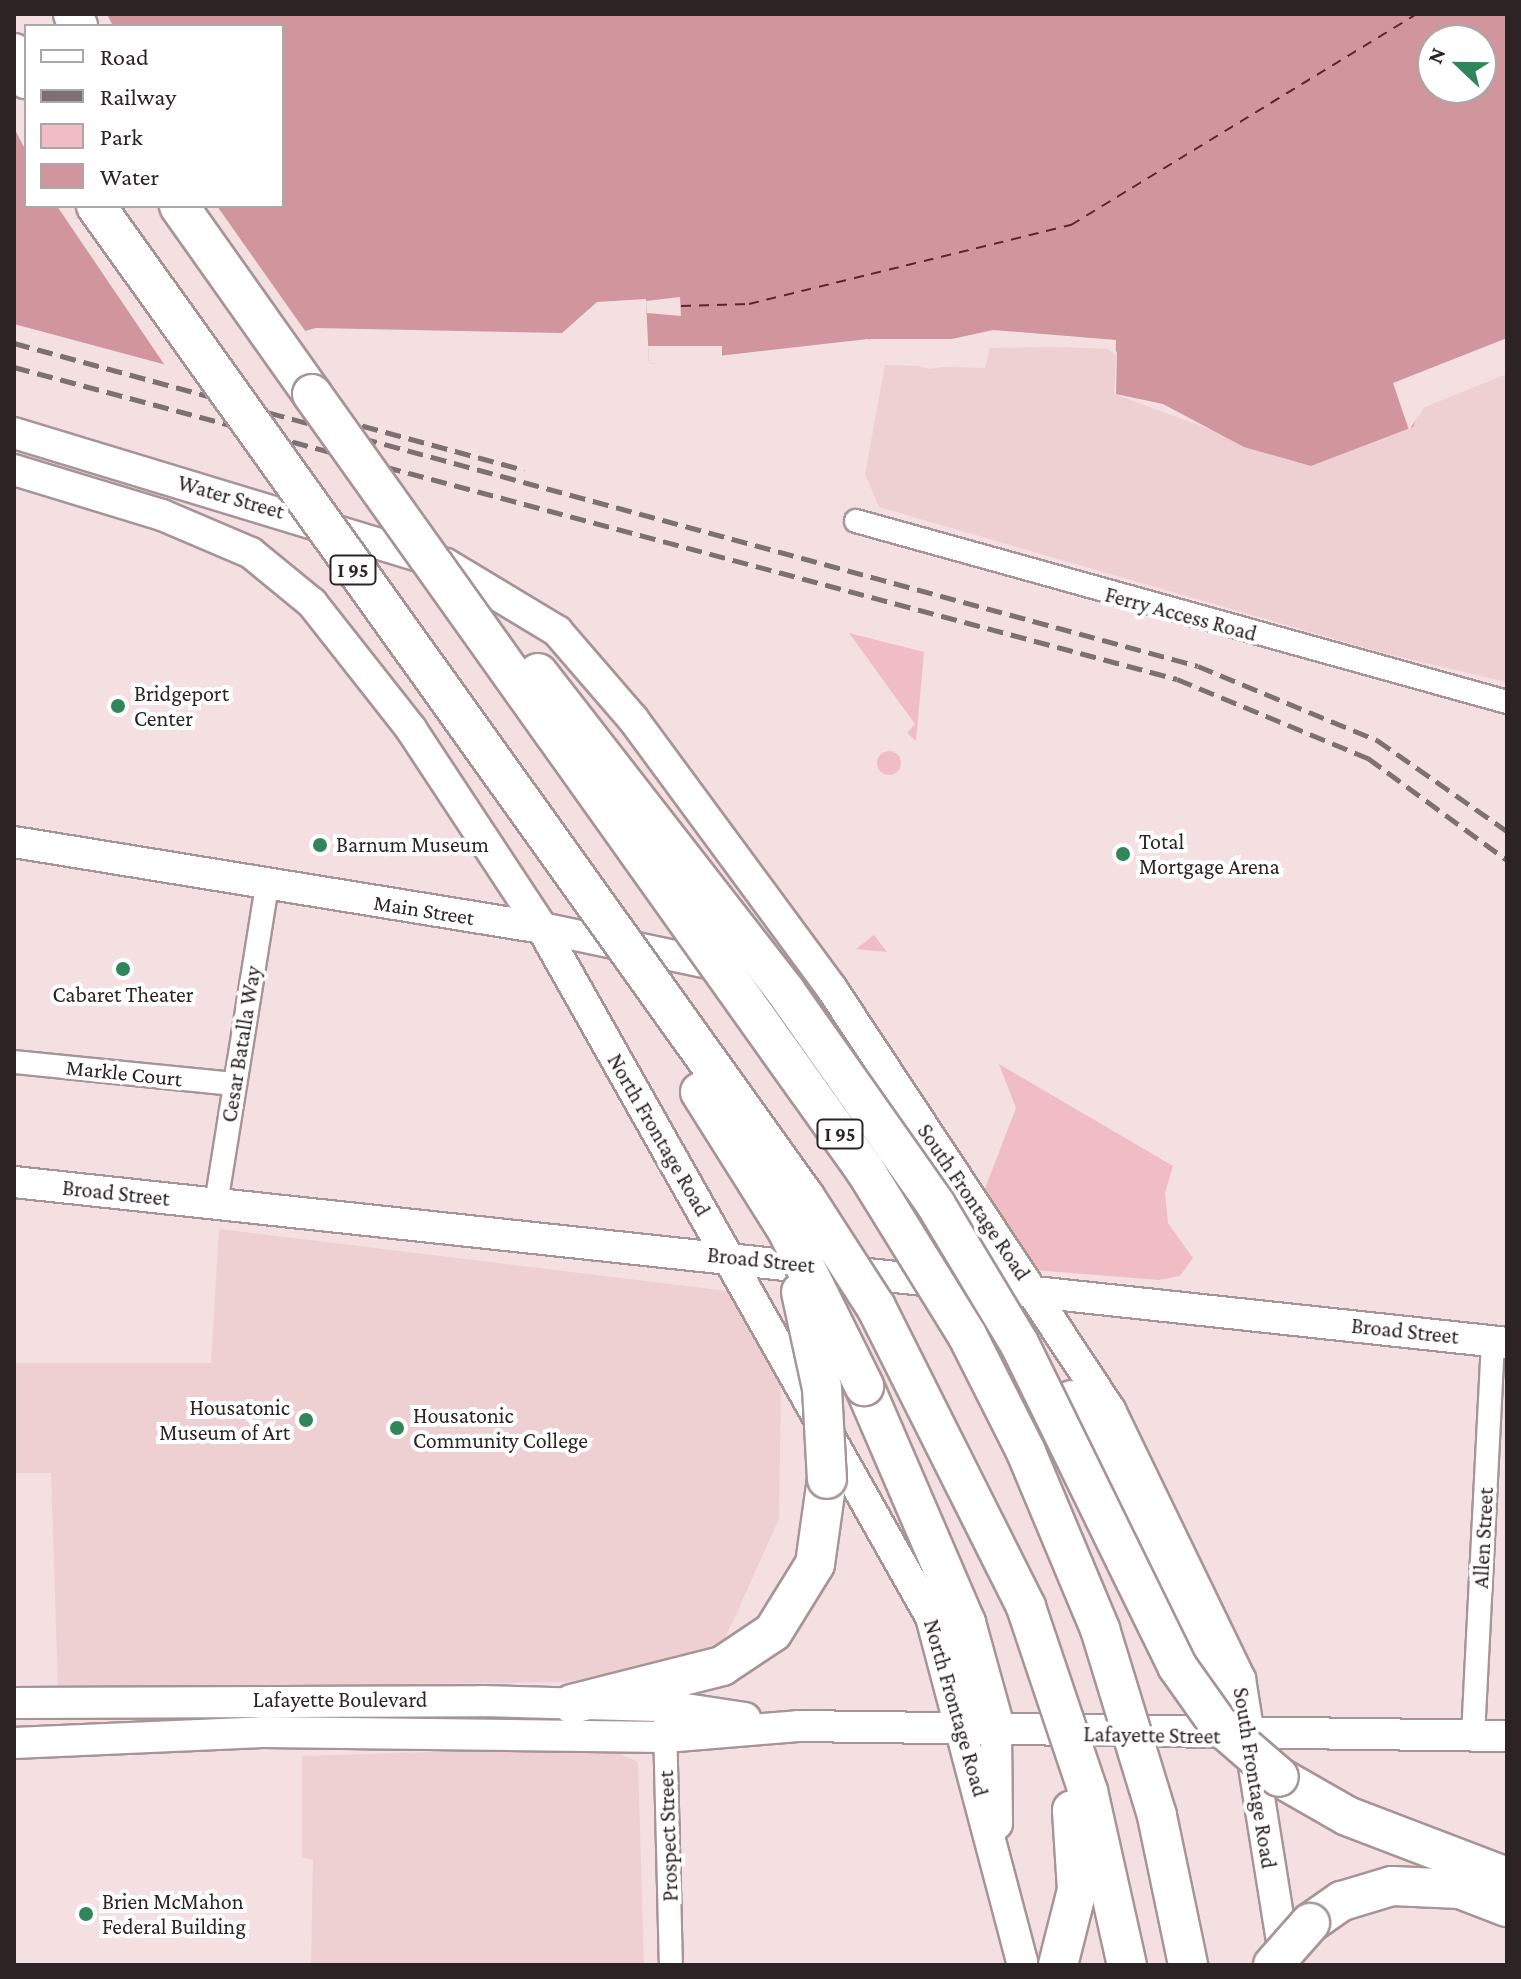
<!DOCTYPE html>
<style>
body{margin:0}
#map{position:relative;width:1521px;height:1979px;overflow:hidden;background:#f4dfe1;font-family:"Crimson Pro",serif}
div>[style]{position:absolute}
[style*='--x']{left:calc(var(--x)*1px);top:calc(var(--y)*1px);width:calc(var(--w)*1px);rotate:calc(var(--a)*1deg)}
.built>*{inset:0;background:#eed0d3}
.green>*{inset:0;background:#f1bdc5}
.round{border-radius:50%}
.water>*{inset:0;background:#d1959e}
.pier>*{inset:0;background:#f4dfe1}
.ferry>*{height:2px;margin-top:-1px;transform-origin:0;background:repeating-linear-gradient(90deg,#651e30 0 10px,transparent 0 18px)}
.roads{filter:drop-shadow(2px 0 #a79496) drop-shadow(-2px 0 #a79496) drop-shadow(0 2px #a79496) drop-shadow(0 -2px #a79496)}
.street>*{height:22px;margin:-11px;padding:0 11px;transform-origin:11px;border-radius:11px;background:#fff}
.secondary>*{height:30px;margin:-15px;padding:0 15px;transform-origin:15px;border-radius:15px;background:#fff}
.highway>*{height:38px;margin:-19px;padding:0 19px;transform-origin:19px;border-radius:19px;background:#fff}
.rail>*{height:5px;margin-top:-2.5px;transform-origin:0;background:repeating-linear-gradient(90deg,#7d7071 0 16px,transparent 0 24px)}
.bridges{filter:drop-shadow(2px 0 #a79496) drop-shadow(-2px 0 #a79496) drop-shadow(0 2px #a79496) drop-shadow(0 -2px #a79496)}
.highway-bridge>*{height:38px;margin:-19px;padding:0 19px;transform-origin:19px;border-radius:19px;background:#fff}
.dots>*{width:22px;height:22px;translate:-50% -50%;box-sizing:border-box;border:4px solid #fff;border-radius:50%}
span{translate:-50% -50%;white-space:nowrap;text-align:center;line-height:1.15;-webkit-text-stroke:8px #fff;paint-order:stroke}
.shield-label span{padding:2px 6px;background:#fff;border:2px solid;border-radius:6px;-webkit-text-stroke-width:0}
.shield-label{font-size:20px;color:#2b2324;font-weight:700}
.street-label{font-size:22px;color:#2b2324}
.poi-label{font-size:22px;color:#2b2324}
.left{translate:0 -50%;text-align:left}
.right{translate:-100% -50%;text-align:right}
.frame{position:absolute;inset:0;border:16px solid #2b2324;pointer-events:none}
.legend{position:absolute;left:24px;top:24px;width:260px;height:184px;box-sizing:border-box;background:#fff;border:2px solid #aaa7a7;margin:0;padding:10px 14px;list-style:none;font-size:24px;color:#2b2324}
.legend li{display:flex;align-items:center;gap:16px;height:40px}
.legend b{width:40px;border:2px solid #aaa7a7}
.north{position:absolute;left:1417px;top:24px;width:80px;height:80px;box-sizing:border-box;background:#fff;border:2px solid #aaa7a7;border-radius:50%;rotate:292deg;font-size:22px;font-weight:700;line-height:32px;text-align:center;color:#2b2324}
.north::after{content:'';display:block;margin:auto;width:28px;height:36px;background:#2f865a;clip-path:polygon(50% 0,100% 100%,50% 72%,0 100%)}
</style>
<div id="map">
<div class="built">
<i style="clip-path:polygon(991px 345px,1117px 349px,1114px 394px,1311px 466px,1413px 427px,1422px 404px,1507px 369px,1507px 682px,1383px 653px,879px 507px,865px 474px,885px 365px,985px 368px)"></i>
<i style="clip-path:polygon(219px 1229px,727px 1291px,781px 1384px,779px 1519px,719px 1652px,567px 1682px,58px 1688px,51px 1473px,14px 1473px,14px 1363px,211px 1363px)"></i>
<i style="clip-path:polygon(494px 1750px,617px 1753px,638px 1762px,644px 1965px,311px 1965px,313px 1860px,302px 1857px,302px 1756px)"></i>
</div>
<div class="green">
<i style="clip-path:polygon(849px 633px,924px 652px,916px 741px,907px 733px,915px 724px)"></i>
<i class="round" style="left:877px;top:751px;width:24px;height:24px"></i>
<i style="clip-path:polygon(874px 935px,887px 952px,856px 949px)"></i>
<i style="clip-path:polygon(999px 1064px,1173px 1166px,1165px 1193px,1168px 1223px,1193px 1258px,1180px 1276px,1159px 1280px,1034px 1270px,984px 1191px,1016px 1108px)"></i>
</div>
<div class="water">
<i style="clip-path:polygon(evenodd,14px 14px,1507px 14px,1507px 369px,1422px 404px,1413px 427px,1311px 466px,1244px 447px,1163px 404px,1116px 394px,1117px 352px,1106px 342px,990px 345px,986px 357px,883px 347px,868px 339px,649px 364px,646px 299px,597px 302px,562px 333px,316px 328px,174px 367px,14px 324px,14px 14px,26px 26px,282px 26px,282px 206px,26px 206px,26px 26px,14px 14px,1433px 40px,1481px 40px,1481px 88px,1433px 88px,1433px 40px)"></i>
</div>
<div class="pier">
<i style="clip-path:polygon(14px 14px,107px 14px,113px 26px,26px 26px,26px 151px,14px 128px)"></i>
<i style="clip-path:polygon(57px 206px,217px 206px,308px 335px,168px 370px)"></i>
<i style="clip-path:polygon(680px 297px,681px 316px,647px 313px,646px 301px)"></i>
<i style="clip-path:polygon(993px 330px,1116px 340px,1115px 392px,1116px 356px,1105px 346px,989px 348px,985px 361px,929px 369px,896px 360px,869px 339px,952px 339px)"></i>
<i style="clip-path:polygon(1507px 338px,1507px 374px,1425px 407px,1409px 430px,1393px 383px)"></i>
<i style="clip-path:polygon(648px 346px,722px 346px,722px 359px,649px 364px)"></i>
</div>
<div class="ferry">
<i style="--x:681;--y:306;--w:68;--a:-1.7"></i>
<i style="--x:749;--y:304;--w:332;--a:-13.8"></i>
<i style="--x:1071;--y:225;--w:404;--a:-31.4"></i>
</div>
<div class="roads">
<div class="street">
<i style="--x:856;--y:521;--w:676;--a:15.54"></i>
<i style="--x:14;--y:1062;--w:220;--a:5.7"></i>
<i style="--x:216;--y:1204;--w:323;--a:-80.9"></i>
<i style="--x:665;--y:1724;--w:241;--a:88.6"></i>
<i style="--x:1473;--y:1736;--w:396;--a:-87.1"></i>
</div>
<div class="secondary">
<i style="--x:14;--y:433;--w:451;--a:16.9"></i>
<i style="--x:446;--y:564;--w:130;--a:31.1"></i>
<i style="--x:557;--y:631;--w:116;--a:49.2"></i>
<i style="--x:633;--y:719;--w:335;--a:53.6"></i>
<i style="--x:832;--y:989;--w:505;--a:56.56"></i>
<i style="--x:1110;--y:1410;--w:299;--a:64.2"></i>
<i style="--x:1240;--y:1679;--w:290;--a:80.9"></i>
<i style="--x:14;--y:470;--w:155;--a:16.9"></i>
<i style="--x:162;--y:515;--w:97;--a:23.1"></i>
<i style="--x:251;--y:553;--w:79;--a:39.3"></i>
<i style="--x:312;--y:603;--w:160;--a:51.8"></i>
<i style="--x:411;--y:729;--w:238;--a:56.6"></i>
<i style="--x:542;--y:928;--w:791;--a:60.55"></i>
<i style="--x:931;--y:1617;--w:360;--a:75.2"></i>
<i style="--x:14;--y:842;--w:535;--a:9.25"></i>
<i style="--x:542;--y:928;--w:194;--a:11.9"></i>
<i style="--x:14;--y:1182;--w:1502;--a:6.15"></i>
<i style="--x:14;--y:1703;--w:468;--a:-0.2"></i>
<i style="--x:482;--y:1701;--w:184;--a:1.6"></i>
<i style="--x:666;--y:1706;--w:80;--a:8.6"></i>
<i style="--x:996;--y:1731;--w:93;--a:89.4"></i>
<i style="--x:14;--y:1743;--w:249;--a:-2.5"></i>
<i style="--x:263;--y:1732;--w:402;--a:0.7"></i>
<i style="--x:665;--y:1737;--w:133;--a:-4.7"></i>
<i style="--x:798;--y:1726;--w:709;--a:0.81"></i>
</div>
<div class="highway">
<i style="--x:73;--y:14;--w:13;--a:67"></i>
<i style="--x:14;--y:53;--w:29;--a:65"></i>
<i style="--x:179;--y:206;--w:230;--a:54.7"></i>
<i style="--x:864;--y:1386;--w:258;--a:66.7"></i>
<i style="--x:966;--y:1623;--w:112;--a:74.5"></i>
<i style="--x:1072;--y:1400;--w:379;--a:62.8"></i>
<i style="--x:572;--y:1704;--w:155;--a:-14.2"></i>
<i style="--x:722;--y:1666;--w:61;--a:-33.7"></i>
<i style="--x:773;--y:1632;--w:80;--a:-58.3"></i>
<i style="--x:815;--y:1564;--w:86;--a:-82"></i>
<i style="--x:1279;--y:1777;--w:78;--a:29.8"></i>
<i style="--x:1347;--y:1816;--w:171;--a:20.9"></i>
<i style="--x:1310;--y:1923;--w:39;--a:-35"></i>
<i style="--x:1342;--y:1901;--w:52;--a:-16.7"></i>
<i style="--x:1392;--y:1886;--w:68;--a:2.5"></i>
<i style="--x:1460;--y:1889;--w:50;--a:21"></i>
</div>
</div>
<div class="rail">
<i style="--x:14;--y:343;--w:1227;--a:15.26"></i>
<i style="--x:1198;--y:666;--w:194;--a:22.5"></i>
<i style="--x:1377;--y:740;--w:159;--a:35"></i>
<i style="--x:14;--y:367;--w:1204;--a:15.02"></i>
<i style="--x:1177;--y:679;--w:207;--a:22.5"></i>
<i style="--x:1368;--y:758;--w:172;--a:36.3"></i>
<i style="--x:316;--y:413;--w:216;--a:15.3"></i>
</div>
<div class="bridges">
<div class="highway-bridge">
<i style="--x:96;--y:206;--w:1219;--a:54.42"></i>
<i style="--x:805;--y:1197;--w:131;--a:57.2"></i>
<i style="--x:876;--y:1307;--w:335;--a:63.4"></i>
<i style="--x:1026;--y:1607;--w:194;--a:71.4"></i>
<i style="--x:1088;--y:1791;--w:178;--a:77.4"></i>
<i style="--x:312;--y:394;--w:953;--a:54.53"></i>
<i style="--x:865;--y:1170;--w:194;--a:58.3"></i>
<i style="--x:967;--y:1335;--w:131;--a:63.2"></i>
<i style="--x:1026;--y:1452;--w:192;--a:67.3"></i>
<i style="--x:1100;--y:1629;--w:195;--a:73"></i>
<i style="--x:1157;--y:1816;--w:152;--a:78.2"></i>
<i style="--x:538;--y:673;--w:404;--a:52.1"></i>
<i style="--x:786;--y:992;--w:261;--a:54.8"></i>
<i style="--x:936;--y:1205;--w:161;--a:59"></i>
<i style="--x:1019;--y:1343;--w:360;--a:63.9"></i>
<i style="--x:1177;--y:1666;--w:72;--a:54.6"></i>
<i style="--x:1219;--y:1725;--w:79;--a:40.9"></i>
<i style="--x:700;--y:1092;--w:165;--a:57.8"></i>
<i style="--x:788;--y:1232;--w:172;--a:63.7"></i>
<i style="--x:801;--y:1292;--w:98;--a:77.7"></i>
<i style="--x:822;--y:1388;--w:91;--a:86.9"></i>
<i style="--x:1058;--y:1965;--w:77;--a:-75.8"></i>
<i style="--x:1077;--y:1890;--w:80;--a:-93.6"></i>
<i style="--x:1273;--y:1965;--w:56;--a:-48.6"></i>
</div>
</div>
<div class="dots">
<i style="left:118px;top:706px;background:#2f865a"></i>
<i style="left:320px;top:845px;background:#2f865a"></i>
<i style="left:1123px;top:854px;background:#2f865a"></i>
<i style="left:123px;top:969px;background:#2f865a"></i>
<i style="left:306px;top:1420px;background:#2f865a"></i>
<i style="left:397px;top:1428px;background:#2f865a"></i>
<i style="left:86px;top:1914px;background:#2f865a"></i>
</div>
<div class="shield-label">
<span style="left:353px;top:570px">I 95</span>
<span style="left:840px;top:1134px">I 95</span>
</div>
<div class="street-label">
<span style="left:231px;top:497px;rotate:16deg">Water Street</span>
<span style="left:1181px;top:614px;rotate:15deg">Ferry Access Road</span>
<span style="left:424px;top:910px;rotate:9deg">Main Street</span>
<span style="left:241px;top:1044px;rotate:-81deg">Cesar Batalla Way</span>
<span style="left:124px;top:1073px;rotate:6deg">Markle Court</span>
<span style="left:659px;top:1135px;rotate:60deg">North Frontage Road</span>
<span style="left:116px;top:1193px;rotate:6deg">Broad Street</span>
<span style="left:974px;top:1202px;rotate:56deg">South Frontage Road</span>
<span style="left:761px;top:1260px;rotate:6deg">Broad Street</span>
<span style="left:1405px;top:1331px;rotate:6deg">Broad Street</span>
<span style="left:1483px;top:1538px;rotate:-87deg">Allen Street</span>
<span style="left:340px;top:1700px">Lafayette Boulevard</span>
<span style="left:956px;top:1708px;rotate:74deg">North Frontage Road</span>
<span style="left:1152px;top:1735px;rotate:1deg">Lafayette Street</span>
<span style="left:1255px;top:1778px;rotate:81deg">South Frontage Road</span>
<span style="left:668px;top:1836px;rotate:-92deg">Prospect Street</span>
</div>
<div class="poi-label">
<span class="left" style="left:134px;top:706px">Bridgeport<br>Center</span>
<span class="left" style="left:1139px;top:854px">Total<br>Mortgage Arena</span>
<span class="left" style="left:336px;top:845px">Barnum Museum</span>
<span style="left:123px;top:995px">Cabaret Theater</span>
<span class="right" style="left:290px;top:1420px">Housatonic<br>Museum of Art</span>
<span class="left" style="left:413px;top:1428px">Housatonic<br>Community College</span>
<span class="left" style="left:102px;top:1914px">Brien McMahon<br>Federal Building</span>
</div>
<div class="frame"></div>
<ul class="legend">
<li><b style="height:10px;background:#fff"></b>Road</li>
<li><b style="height:10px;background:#7d7071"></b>Railway</li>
<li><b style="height:22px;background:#f1bdc5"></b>Park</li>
<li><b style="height:22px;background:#d1959e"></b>Water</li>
</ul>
<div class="north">N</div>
</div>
